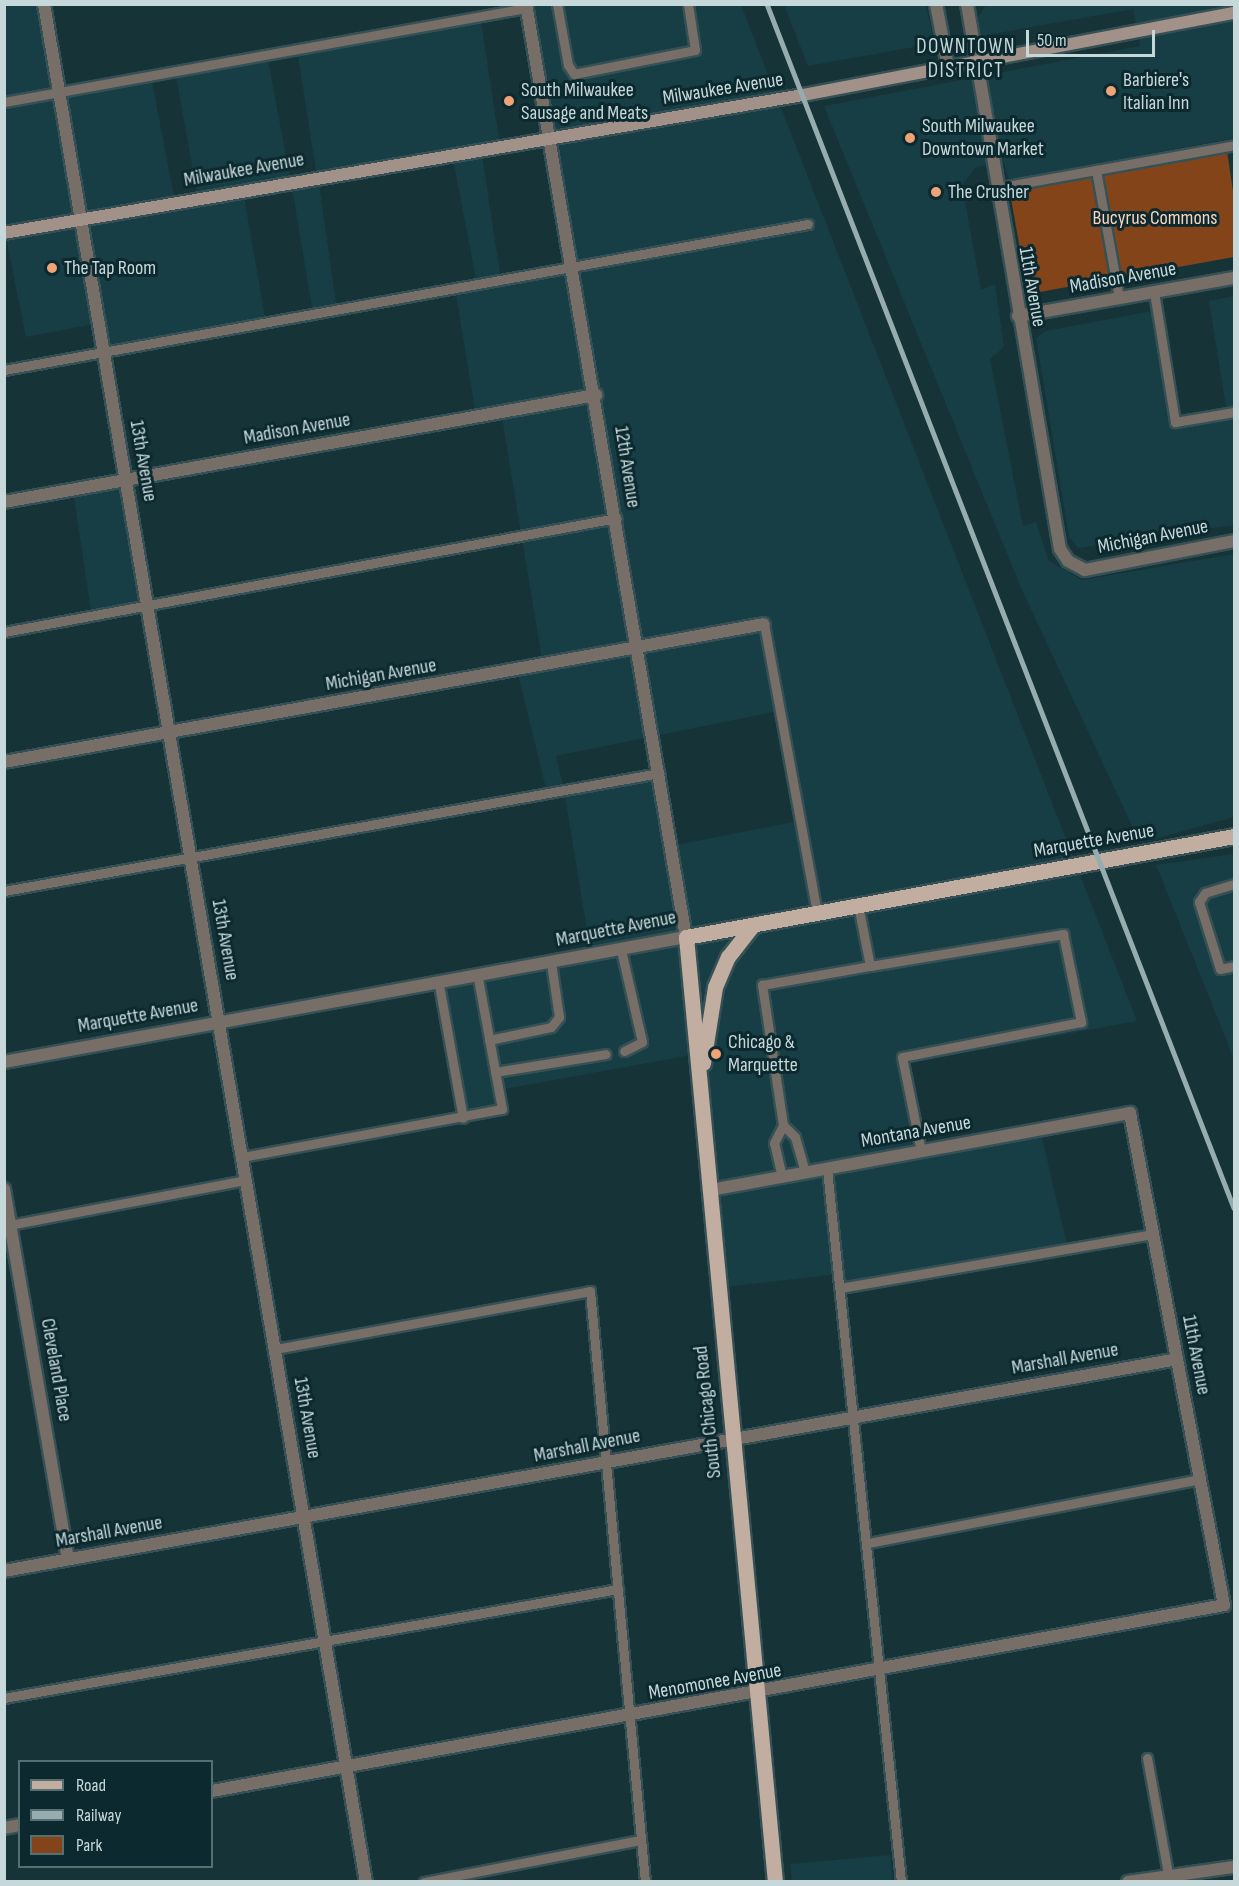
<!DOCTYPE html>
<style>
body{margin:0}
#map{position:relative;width:1239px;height:1886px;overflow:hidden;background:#163338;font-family:"Sofia Sans Condensed",sans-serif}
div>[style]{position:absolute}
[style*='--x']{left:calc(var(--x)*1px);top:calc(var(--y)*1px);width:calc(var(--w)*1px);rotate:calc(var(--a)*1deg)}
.built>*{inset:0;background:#163e44}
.green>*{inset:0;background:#84441a}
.roads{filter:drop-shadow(2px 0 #365155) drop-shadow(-2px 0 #365155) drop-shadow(0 2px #365155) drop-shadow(0 -2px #365155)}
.lane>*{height:9px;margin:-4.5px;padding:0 4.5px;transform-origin:4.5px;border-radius:4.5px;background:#786e68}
.street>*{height:12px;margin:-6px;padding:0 6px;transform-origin:6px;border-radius:6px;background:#786e68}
.secondary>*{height:12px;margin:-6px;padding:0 6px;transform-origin:6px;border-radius:6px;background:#a29188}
.primary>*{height:15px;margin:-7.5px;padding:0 7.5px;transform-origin:7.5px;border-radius:7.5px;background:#c2ada1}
.rail>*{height:4.5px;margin:-2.25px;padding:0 2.25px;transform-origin:2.25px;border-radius:2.25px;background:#97acaf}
.dots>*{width:16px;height:16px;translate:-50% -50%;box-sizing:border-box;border:3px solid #0b292e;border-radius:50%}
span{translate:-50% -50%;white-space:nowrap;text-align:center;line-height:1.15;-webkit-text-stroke:6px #0b292e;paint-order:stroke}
.poi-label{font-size:20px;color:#c7d8db}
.left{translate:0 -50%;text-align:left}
.street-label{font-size:20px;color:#c7d8db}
.park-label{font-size:20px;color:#fcd4bd}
.neighbourhood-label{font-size:21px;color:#c7d8db;letter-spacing:1.5px}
.frame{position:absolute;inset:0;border:6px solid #c7d8db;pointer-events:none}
.legend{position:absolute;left:18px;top:1760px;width:195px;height:108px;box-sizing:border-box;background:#0b292e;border:2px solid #566f73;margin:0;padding:8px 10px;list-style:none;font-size:18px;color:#c7d8db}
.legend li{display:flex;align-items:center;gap:12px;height:30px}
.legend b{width:30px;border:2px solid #566f73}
.scale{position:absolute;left:1026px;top:30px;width:129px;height:27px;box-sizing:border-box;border:3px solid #c7d8db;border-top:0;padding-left:8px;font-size:18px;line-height:21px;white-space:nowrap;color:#c7d8db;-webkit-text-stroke:4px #0b292e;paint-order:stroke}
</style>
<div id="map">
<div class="built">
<i style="clip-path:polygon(evenodd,5px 5px,44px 5px,60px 92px,151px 76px,175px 202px,198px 198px,175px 71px,267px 55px,291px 182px,317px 177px,297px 49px,480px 16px,500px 145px,481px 149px,501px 280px,572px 267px,526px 5px,741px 5px,1137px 1021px,910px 1063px,928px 1150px,1040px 1129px,1068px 1249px,840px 1288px,838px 1274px,716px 1288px,697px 1054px,499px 1090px,502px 1109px,463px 1118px,439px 985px,591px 955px,564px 790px,547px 793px,517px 670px,543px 665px,501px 412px,476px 416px,455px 288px,477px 284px,452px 154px,318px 177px,337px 310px,313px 314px,291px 182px,243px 191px,266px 323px,104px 352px,99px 323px,26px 337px,5px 233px,5px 5px,779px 711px,799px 821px,671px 846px,659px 773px,564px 790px,556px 756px,779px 711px)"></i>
<i style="clip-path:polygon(784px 5px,926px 5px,933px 37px,920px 46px,808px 66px)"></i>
<i style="clip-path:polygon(986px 5px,1234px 5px,1234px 138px,1013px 179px,1008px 178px,1004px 162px,976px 167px,962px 185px,981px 290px,995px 284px,1004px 347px,990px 359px,1023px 526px,1036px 522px,1049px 561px,1082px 580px,1234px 554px,1234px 817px,1140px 843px,1022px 590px,824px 106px,1140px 46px,1133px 9px,981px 36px,976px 20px)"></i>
<i style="clip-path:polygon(1234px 296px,1234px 406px,1226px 407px,1209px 301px)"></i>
<i style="clip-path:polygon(1152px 311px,1171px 428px,1234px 417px,1234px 525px,1078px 548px,1069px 537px,1036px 338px,1046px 331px)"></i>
<i style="clip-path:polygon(126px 480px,148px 607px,92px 618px,73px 490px)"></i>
<i style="clip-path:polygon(1234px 854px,1234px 1059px,1156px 865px)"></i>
<i style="clip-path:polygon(890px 1855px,893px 1881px,792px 1881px,790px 1864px)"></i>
</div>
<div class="green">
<i style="clip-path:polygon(1227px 151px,1234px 198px,1234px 257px,1034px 293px,1027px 288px,1010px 193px)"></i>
</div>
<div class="roads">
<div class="lane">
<i style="--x:557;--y:4;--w:62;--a:79.8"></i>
<i style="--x:568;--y:65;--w:11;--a:56"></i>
<i style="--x:574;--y:74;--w:123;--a:-11.2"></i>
<i style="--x:695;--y:50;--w:47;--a:-98.7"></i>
<i style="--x:4;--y:102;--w:530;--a:-10.21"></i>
<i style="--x:1096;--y:170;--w:130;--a:79.8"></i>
<i style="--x:996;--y:188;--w:242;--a:-10.2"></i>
<i style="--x:1154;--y:292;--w:132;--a:80.8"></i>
<i style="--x:1175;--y:422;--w:60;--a:-9.6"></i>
<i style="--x:4;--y:370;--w:817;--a:-10.29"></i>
<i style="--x:764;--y:624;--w:294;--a:79.6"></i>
<i style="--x:4;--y:632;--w:623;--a:-10.55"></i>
<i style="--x:1234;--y:884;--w:30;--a:163"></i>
<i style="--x:1205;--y:893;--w:11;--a:124"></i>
<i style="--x:1199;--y:902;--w:70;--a:72.6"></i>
<i style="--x:1220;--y:969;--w:14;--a:-12"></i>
<i style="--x:4;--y:891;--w:666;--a:-10.21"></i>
<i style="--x:621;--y:950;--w:94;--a:77.1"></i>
<i style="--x:642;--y:1042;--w:20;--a:153"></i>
<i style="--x:870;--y:966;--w:196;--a:-9.4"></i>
<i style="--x:1063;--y:934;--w:90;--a:78.4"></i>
<i style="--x:1081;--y:1022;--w:182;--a:168.9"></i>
<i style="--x:902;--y:1057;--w:96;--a:78.6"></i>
<i style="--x:439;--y:985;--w:135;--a:79.8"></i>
<i style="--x:489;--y:1040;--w:63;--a:-11.8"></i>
<i style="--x:551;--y:1027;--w:13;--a:-51"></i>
<i style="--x:559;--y:1017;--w:55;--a:-98.4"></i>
<i style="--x:495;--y:1072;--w:112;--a:-9.2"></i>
<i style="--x:783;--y:1125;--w:142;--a:-98.5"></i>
<i style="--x:762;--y:985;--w:110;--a:-10"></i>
<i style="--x:870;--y:966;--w:62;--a:-101.1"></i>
<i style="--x:242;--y:1157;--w:264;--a:-10.5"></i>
<i style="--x:502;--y:1109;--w:133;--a:-100.4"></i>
<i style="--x:827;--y:1169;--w:717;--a:84.07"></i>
<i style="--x:782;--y:1177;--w:35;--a:-103"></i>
<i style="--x:774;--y:1143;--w:20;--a:-63"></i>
<i style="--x:783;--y:1125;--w:17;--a:45"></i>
<i style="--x:795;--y:1137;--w:37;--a:74"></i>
<i style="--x:4;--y:1226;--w:246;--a:-10.8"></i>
<i style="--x:840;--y:1288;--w:318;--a:-9.8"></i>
<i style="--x:275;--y:1349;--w:320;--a:-10.4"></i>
<i style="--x:590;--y:1291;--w:594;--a:84.68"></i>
<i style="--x:868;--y:1543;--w:338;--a:-10.9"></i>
<i style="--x:4;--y:1698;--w:624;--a:-10.07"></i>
<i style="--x:1147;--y:1758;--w:118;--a:79.7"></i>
<i style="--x:424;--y:1882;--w:221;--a:-11"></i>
</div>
<div class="street">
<i style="--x:44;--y:4;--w:1905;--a:80.27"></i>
<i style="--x:936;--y:4;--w:64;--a:79.2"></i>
<i style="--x:967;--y:4;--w:553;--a:80.32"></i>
<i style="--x:1060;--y:549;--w:14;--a:56"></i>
<i style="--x:1068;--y:561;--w:19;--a:28"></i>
<i style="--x:1085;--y:570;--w:152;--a:-11"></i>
<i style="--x:1018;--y:316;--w:219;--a:-10"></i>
<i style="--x:4;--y:502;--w:602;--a:-10.25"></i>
<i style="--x:4;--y:762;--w:772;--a:-10.29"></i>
<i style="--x:4;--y:1062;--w:693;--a:-10.39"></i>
<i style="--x:686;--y:937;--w:947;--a:-99.73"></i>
<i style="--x:4;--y:1189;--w:375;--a:80.2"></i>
<i style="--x:4;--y:1571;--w:1192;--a:-10.24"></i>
<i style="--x:212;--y:1791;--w:1029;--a:-10.41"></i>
<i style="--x:1224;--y:1605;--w:501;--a:-100.82"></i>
<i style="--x:1130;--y:1113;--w:428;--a:169.6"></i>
<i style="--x:4;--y:1828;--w:16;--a:-11"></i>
<i style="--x:1128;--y:1882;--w:107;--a:-8.1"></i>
</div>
<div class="secondary">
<i style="--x:4;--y:233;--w:811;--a:-9.8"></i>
<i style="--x:803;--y:95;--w:439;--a:-10.8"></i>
</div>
<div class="primary">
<i style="--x:703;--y:1063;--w:77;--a:-81"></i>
<i style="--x:715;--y:987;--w:33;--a:-67"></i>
<i style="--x:728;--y:957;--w:41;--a:-52"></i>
<i style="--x:775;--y:1882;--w:949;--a:-95.38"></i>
<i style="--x:686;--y:937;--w:557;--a:-10.44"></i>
</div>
</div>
<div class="rail">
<i style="--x:767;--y:4;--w:1291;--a:68.8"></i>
</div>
<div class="dots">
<i style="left:1111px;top:91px;background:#efa377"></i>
<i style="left:509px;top:101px;background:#efa377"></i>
<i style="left:910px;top:138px;background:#efa377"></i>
<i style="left:936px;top:192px;background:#efa377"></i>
<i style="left:52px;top:268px;background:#efa377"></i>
<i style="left:716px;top:1054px;background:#efa377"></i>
</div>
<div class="poi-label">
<span class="left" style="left:1123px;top:92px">Barbiere's<br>Italian Inn</span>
<span class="left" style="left:521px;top:102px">South Milwaukee<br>Sausage and Meats</span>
<span class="left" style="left:922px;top:138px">South Milwaukee<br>Downtown Market</span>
<span class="left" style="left:948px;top:192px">The Crusher</span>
<span class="left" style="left:64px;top:268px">The Tap Room</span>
<span class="left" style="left:728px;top:1054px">Chicago &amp;<br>Marquette</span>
</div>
<div class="street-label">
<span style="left:723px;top:89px;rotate:-9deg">Milwaukee Avenue</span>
<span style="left:244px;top:170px;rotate:-10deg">Milwaukee Avenue</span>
<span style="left:1123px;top:278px;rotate:-10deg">Madison Avenue</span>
<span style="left:1032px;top:287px;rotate:80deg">11th Avenue</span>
<span style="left:297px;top:429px;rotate:-10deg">Madison Avenue</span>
<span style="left:143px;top:461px;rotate:80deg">13th Avenue</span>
<span style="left:627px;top:467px;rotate:81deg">12th Avenue</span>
<span style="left:1153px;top:537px;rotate:-11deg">Michigan Avenue</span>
<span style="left:381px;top:675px;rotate:-10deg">Michigan Avenue</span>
<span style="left:1094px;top:841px;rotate:-10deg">Marquette Avenue</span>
<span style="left:616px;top:929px;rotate:-11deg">Marquette Avenue</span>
<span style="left:225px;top:940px;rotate:80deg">13th Avenue</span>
<span style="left:138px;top:1016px;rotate:-10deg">Marquette Avenue</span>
<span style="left:916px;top:1132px;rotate:-10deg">Montana Avenue</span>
<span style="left:1196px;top:1355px;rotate:79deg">11th Avenue</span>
<span style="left:1065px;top:1359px;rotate:-10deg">Marshall Avenue</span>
<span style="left:56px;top:1370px;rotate:80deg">Cleveland Place</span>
<span style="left:708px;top:1412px;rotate:-96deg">South Chicago Road</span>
<span style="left:307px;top:1418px;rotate:80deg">13th Avenue</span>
<span style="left:587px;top:1446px;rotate:-11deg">Marshall Avenue</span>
<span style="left:109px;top:1532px;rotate:-10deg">Marshall Avenue</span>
<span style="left:715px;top:1682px;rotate:-10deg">Menomonee Avenue</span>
</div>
<div class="park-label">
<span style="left:1155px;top:218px">Bucyrus Commons</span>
</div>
<div class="neighbourhood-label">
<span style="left:966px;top:59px">DOWNTOWN<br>DISTRICT</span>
</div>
<div class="frame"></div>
<ul class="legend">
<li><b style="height:8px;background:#c2ada1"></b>Road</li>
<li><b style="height:8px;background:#97acaf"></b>Railway</li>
<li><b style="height:16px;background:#84441a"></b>Park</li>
</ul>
<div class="scale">50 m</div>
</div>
